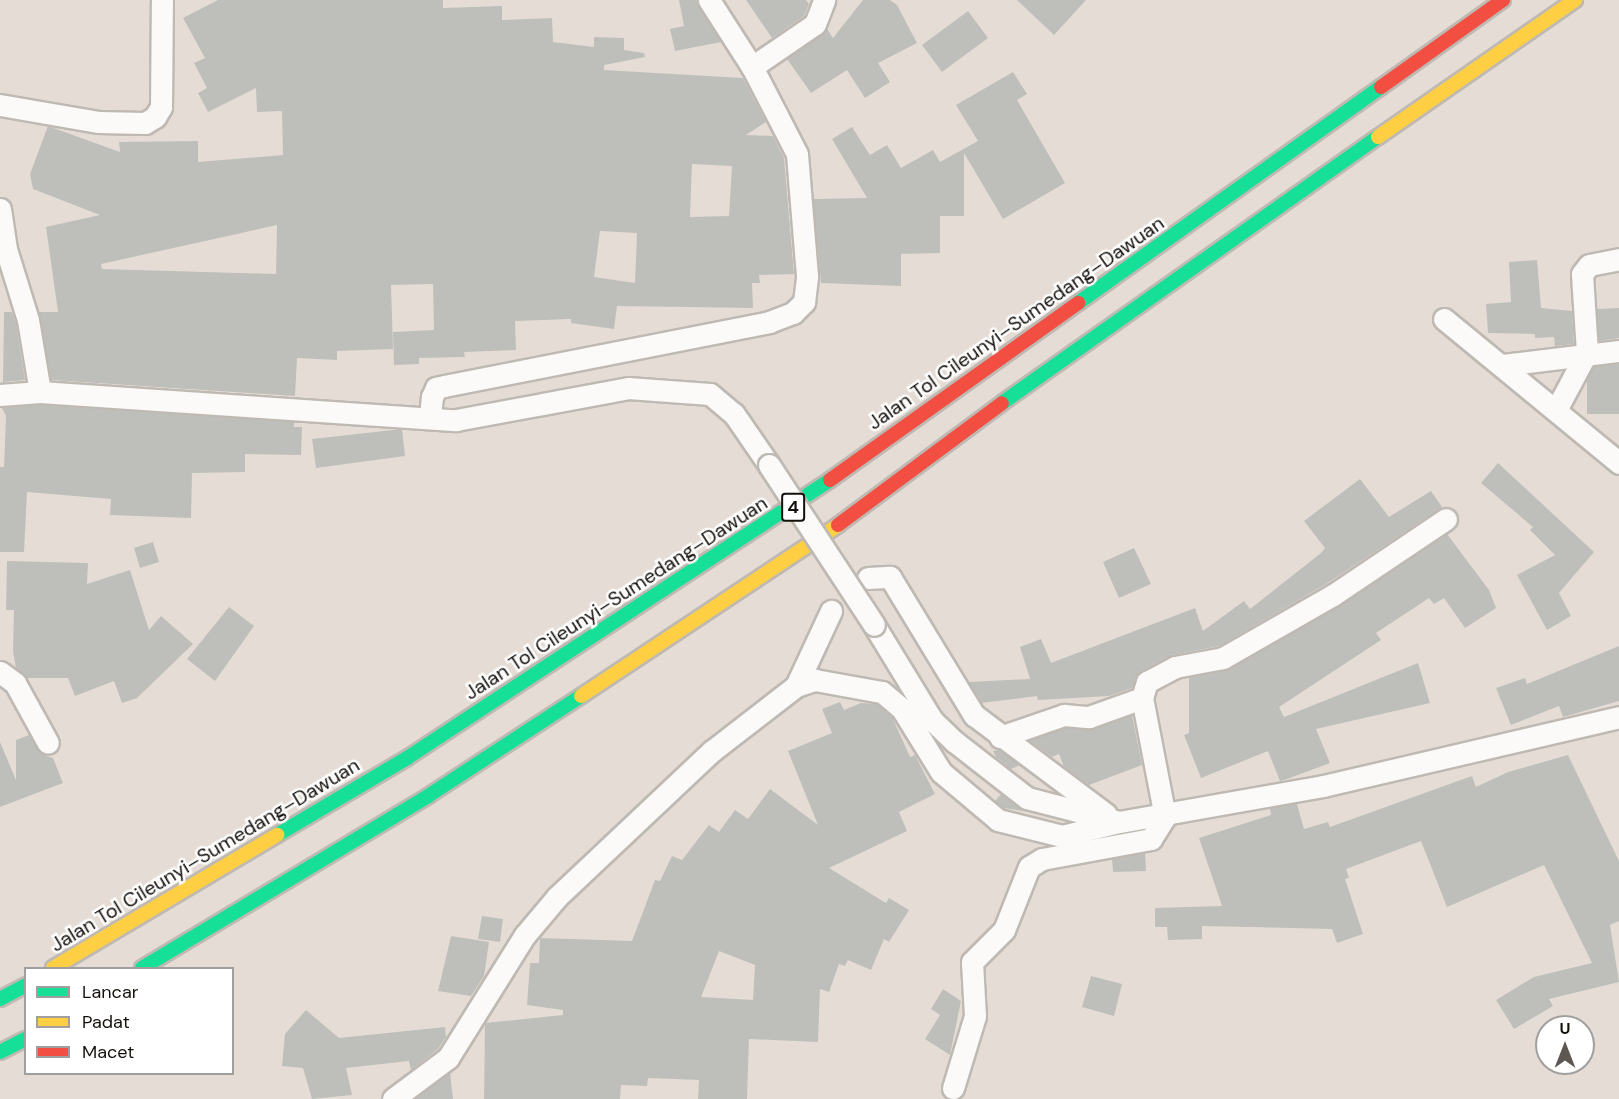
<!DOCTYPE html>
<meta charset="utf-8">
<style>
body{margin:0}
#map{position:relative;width:1619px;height:1099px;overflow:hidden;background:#e5ddd5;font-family:"DM Sans",sans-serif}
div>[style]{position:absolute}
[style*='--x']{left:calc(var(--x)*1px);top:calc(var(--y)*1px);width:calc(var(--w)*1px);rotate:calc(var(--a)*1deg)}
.building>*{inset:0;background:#bebfbb}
.roads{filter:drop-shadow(2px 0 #bfb9b3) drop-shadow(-2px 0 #bfb9b3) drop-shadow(0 2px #bfb9b3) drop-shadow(0 -2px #bfb9b3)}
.street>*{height:21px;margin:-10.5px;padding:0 10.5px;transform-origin:10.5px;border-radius:10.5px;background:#fbfaf9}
.fast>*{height:14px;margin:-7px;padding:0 7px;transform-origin:7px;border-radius:7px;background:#16e098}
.slow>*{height:14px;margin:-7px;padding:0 7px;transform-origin:7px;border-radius:7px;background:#ffcf43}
.jam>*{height:14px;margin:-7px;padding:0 7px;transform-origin:7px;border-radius:7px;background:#f24e42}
.bridges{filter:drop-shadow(2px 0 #bfb9b3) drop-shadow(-2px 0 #bfb9b3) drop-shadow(0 2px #bfb9b3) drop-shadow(0 -2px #bfb9b3)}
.street-bridge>*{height:21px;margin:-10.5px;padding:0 10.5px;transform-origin:10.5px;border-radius:10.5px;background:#fbfaf9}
span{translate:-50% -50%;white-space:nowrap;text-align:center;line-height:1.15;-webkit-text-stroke:5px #fff;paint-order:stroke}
.shield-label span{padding:2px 4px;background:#fff;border:2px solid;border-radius:4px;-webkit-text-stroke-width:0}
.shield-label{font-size:18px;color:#14100b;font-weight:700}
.street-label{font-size:20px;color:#14100b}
.legend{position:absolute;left:24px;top:967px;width:210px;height:108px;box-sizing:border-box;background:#fff;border:2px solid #a19f9d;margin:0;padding:8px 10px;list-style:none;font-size:18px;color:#14100b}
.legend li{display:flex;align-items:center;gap:12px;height:30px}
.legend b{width:30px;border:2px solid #a19f9d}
.north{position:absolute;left:1535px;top:1015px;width:60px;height:60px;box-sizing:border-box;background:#fff;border:2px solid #a19f9d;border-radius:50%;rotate:0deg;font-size:16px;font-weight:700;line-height:24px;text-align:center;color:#14100b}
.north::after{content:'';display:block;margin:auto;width:21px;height:27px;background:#5d5852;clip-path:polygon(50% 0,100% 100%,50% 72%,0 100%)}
</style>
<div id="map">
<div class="building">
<i style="clip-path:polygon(evenodd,218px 0,443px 0,443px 8px,502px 6px,502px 20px,552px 18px,553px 42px,594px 47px,594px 37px,624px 38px,624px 50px,644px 53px,645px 57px,604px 65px,604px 70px,743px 78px,766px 122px,746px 135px,773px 136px,784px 158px,794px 274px,759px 275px,760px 283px,752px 283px,753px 308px,617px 306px,614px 329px,571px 323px,571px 319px,515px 321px,516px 350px,464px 352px,465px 357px,419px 358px,419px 364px,394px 365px,393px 332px,434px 330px,433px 284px,391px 285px,393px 349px,337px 351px,337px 360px,297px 358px,295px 396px,51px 380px,39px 312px,58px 312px,46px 227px,100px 215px,33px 189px,30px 174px,48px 126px,120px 152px,119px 142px,198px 141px,198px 162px,283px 155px,282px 111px,257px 112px,256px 88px,208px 112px,198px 93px,207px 88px,194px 63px,205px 58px,183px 18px,218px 0,692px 164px,732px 166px,729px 216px,690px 217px,692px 164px,218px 0,277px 225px,276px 274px,102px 269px,101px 264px,277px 225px,218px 0,600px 231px,637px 233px,635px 283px,594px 277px,600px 231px)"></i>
<i style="clip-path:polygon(679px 0,696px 0,721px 42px,675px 51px,670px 29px,684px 26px)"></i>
<i style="clip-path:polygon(746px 0,806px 0,809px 4px,804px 16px,772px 38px)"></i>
<i style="clip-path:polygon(863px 0,890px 0,897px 5px,917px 43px,878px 63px,890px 82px,865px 98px,847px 70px,811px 93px,787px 59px,827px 29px,833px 38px)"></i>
<i style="clip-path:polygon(1017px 0,1086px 0,1054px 35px)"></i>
<i style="clip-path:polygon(968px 11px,988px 38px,942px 72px,922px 45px)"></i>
<i style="clip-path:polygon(1013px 72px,1027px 94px,1017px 100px,1065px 183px,1003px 219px,964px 153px,964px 216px,940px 216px,940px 253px,901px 254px,901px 286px,821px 283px,813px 199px,867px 198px,832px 139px,852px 127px,870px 155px,887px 145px,901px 168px,933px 150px,940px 162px,978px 141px,956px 105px)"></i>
<i style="clip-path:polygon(1537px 260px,1541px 308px,1572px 311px,1574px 344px,1555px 346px,1554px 337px,1535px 338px,1535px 334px,1488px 333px,1486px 304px,1511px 302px,1509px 262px)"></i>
<i style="clip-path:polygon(1619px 308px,1619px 338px,1599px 341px,1597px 309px)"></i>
<i style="clip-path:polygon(4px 312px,12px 312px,16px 323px,25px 380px,3px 382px)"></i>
<i style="clip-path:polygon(1619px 364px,1619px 414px,1587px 414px,1587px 379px,1593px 367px)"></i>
<i style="clip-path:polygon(40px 405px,294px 422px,294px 427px,302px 427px,301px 455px,245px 454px,245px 472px,192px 473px,191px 518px,110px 515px,111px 499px,27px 492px,24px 552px,0 552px,0 467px,4px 467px,6px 416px,2px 408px)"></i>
<i style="clip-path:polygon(402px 429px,405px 456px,316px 468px,312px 439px)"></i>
<i style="clip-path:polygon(1498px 463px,1594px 552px,1559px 593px,1571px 616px,1547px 630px,1517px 575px,1555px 555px,1530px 530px,1533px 527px,1481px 483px)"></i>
<i style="clip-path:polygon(1360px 479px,1389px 517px,1431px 491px,1442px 507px,1326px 584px,1219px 646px,1172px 655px,1141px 671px,1132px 688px,1109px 696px,1038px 700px,1037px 696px,981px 703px,969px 682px,1030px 679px,1020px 647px,1041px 639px,1051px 663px,1195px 608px,1203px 631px,1244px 601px,1250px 609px,1321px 553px,1325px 548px,1304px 521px)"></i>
<i style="clip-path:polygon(1447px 534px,1489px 590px,1496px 608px,1465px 628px,1444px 598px,1434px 604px,1429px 598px,1376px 633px,1381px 640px,1279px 707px,1284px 717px,1418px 663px,1430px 703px,1316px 729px,1330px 763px,1287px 779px,1280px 781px,1268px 751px,1201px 778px,1184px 735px,1189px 733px,1189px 677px,1229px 669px,1340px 606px)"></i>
<i style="clip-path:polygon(153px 542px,159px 562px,140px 568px,134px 548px)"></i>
<i style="clip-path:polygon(1134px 548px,1151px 584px,1119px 598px,1103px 562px)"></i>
<i style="clip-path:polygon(7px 561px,88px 563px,87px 584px,130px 570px,149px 630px,161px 616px,193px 644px,137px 698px,122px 703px,114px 681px,75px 696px,68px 678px,27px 678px,16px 668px,13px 651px,14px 610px,6px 610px)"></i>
<i style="clip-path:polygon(229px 607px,254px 626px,215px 681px,187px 659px)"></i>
<i style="clip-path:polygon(1619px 646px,1619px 701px,1563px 717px,1559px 706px,1511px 725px,1496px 688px,1525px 678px,1527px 684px)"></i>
<i style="clip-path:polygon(evenodd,840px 702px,844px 710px,861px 703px,876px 704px,892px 717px,910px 757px,915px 755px,935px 794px,899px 812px,907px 831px,829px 868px,886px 903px,889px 898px,909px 910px,889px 942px,884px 939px,871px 970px,848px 960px,845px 966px,839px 964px,829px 992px,820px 989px,818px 1042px,749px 1039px,747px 1099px,698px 1099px,699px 1080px,648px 1078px,647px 1086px,621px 1085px,620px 1099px,484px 1099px,485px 1023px,563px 1015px,563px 1010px,527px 1005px,530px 963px,539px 963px,540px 938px,632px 941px,655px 880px,660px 881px,672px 856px,682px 860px,709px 825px,719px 832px,735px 810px,748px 819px,770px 789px,818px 825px,788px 751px,832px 733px,822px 709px,840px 702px,719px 951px,755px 965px,753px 1000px,701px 997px,719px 951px)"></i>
<i style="clip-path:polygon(1132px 715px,1142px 765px,1089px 785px,1064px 767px,1059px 754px,1052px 757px,1029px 740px,1066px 728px,1093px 729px)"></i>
<i style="clip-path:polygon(29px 735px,41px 754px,53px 758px,63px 783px,0 807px,0 742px,16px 780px,16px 740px)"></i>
<i style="clip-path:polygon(999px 750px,1020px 765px,1011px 769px,996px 757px,993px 751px)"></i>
<i style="clip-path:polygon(1568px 755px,1619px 861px,1619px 921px,1610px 925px,1619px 982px,1549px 999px,1553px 1006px,1514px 1029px,1496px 1000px,1534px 977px,1592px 963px,1544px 865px,1447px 907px,1421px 841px,1346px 869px,1349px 878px,1345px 879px,1363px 934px,1337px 943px,1332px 929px,1202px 926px,1202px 939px,1168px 940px,1167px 927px,1155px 927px,1155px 908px,1222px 906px,1199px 838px,1271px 815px,1270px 808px,1297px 804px,1304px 829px,1328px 822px,1330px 827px,1472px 776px,1476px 787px,1508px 772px)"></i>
<i style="clip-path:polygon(1001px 794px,1019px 808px,1029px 812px,1004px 808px,995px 801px)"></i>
<i style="clip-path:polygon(1145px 853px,1146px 871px,1113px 872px,1112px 859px)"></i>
<i style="clip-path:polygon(482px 916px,503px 919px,500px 942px,478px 939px)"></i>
<i style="clip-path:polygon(451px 936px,489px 942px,484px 976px,471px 996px,438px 991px)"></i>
<i style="clip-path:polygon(1091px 976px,1122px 984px,1114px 1016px,1082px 1007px)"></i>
<i style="clip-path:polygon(943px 989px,961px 1001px,950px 1055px,925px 1039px,940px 1015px,931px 1009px)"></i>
<i style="clip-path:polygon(306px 1010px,339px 1038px,445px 1027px,446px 1037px,438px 1049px,411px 1070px,409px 1061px,346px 1068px,352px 1095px,312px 1099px,303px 1068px,282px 1066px,285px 1034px)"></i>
<i style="clip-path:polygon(450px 1072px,453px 1099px,417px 1099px,416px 1097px)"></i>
</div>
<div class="roads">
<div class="street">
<i style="--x:752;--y:67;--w:76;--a:-34.3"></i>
<i style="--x:815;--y:24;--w:26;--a:-69"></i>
<i style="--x:0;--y:105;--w:99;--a:9.8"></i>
<i style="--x:98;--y:122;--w:47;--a:1.2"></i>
<i style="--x:145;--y:123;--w:12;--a:-31"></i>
<i style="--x:155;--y:117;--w:12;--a:-59"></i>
<i style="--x:161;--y:107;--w:107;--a:-89.5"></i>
<i style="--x:0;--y:209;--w:40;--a:81.5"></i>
<i style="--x:6;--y:249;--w:74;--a:72.8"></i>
<i style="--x:28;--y:320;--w:73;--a:80.5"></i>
<i style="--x:1444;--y:319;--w:227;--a:39.4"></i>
<i style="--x:1503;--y:365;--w:117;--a:-6.9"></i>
<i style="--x:0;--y:395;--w:40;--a:-4.3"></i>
<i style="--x:40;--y:392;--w:417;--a:3.9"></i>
<i style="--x:456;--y:420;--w:175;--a:-10.5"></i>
<i style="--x:628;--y:388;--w:82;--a:4.2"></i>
<i style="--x:710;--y:394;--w:31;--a:40"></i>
<i style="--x:734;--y:414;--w:62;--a:55.5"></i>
<i style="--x:1556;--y:410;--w:66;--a:-61.9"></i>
<i style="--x:1587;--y:352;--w:78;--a:-93.7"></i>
<i style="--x:1582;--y:274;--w:11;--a:-52"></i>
<i style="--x:1589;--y:265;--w:31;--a:-11"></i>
<i style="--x:430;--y:418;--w:21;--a:-85"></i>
<i style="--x:432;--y:397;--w:10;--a:-66"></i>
<i style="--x:436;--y:388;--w:8;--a:-14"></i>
<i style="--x:444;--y:386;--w:331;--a:-11.1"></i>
<i style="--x:769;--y:322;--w:26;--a:-21"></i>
<i style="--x:793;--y:313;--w:16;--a:-45"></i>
<i style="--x:804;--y:302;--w:26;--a:-83"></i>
<i style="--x:807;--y:276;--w:122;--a:-94.7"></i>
<i style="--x:797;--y:154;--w:98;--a:-117.3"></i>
<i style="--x:752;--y:67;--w:80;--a:-122.7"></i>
<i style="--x:868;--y:578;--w:22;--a:-3"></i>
<i style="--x:890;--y:577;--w:162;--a:58.7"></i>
<i style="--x:974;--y:715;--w:165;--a:36.9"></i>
<i style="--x:874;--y:625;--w:111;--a:58.6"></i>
<i style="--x:932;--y:720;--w:32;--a:44"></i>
<i style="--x:955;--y:742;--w:91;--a:37.9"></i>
<i style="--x:1027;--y:798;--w:95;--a:14.6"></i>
<i style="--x:1119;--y:822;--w:207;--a:-10"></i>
<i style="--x:1323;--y:786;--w:304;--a:-13.1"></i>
<i style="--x:0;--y:672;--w:19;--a:36"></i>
<i style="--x:15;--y:683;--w:68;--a:61.2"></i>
<i style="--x:796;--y:686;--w:83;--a:-65"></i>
<i style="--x:1000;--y:737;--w:68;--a:-19"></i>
<i style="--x:1064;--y:715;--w:25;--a:5"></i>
<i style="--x:1089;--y:717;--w:56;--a:-19.7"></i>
<i style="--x:953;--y:1088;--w:75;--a:-73"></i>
<i style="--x:975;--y:1016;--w:54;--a:-93.2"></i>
<i style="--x:972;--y:962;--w:45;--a:-45"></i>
<i style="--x:1004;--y:930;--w:68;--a:-68.4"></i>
<i style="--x:1029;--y:867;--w:15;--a:-32"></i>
<i style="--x:1042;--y:859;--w:111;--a:-10.4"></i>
<i style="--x:1151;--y:839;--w:26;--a:-58"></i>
<i style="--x:1165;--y:817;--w:121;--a:-100.9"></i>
<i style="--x:1142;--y:698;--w:17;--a:-73"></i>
<i style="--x:1147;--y:682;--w:32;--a:-28"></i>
<i style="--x:1175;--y:667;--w:49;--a:-10.6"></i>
<i style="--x:1223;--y:658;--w:127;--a:-29.8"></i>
<i style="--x:1333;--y:595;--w:136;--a:-33.9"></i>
<i style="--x:393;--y:1099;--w:69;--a:-36.7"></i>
<i style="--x:448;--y:1058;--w:145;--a:-58"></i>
<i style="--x:525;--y:935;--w:50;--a:-49.9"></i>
<i style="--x:557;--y:897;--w:213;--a:-43.3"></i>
<i style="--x:712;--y:751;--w:106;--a:-37.7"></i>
<i style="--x:796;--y:686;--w:20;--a:-18"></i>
<i style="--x:815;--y:680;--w:68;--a:10.2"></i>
<i style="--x:882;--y:692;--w:26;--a:40"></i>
<i style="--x:902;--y:709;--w:74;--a:58.2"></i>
<i style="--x:941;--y:772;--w:75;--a:40.1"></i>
<i style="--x:998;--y:820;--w:66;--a:14"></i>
<i style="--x:1062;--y:836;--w:59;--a:-13.8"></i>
</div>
<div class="fast">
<i style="--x:1078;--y:303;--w:372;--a:-35.5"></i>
<i style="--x:1002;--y:403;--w:461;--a:-35.3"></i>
<i style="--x:277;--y:835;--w:151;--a:-30.6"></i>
<i style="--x:407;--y:758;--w:506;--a:-33.31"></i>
<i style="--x:142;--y:968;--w:334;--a:-31"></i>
<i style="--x:428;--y:796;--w:183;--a:-33.2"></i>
<i style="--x:0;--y:999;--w:30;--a:-28"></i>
<i style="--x:0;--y:1052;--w:29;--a:-27"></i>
</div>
<div class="slow">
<i style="--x:1378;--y:137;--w:240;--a:-34.8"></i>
<i style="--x:581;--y:696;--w:309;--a:-33.6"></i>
<i style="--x:53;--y:968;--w:261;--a:-30.7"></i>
</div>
<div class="jam">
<i style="--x:1381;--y:87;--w:150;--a:-35.5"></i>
<i style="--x:830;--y:480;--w:305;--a:-35.5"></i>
<i style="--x:838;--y:525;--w:204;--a:-36.6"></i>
</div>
</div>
<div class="bridges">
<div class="street-bridge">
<i style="--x:769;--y:465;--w:191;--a:56.7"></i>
</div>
</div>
<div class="shield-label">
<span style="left:793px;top:507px">4</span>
</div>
<div class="street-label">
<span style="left:1016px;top:323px;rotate:-35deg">Jalan Tol Cileunyi–Sumedang–Dawuan</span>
<span style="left:616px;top:598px;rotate:-33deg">Jalan Tol Cileunyi–Sumedang–Dawuan</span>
<span style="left:205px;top:855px;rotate:-31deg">Jalan Tol Cileunyi–Sumedang–Dawuan</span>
</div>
<ul class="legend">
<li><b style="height:8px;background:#16e098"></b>Lancar</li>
<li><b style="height:8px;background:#ffcf43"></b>Padat</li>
<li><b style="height:8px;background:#f24e42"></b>Macet</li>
</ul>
<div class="north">U</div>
</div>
